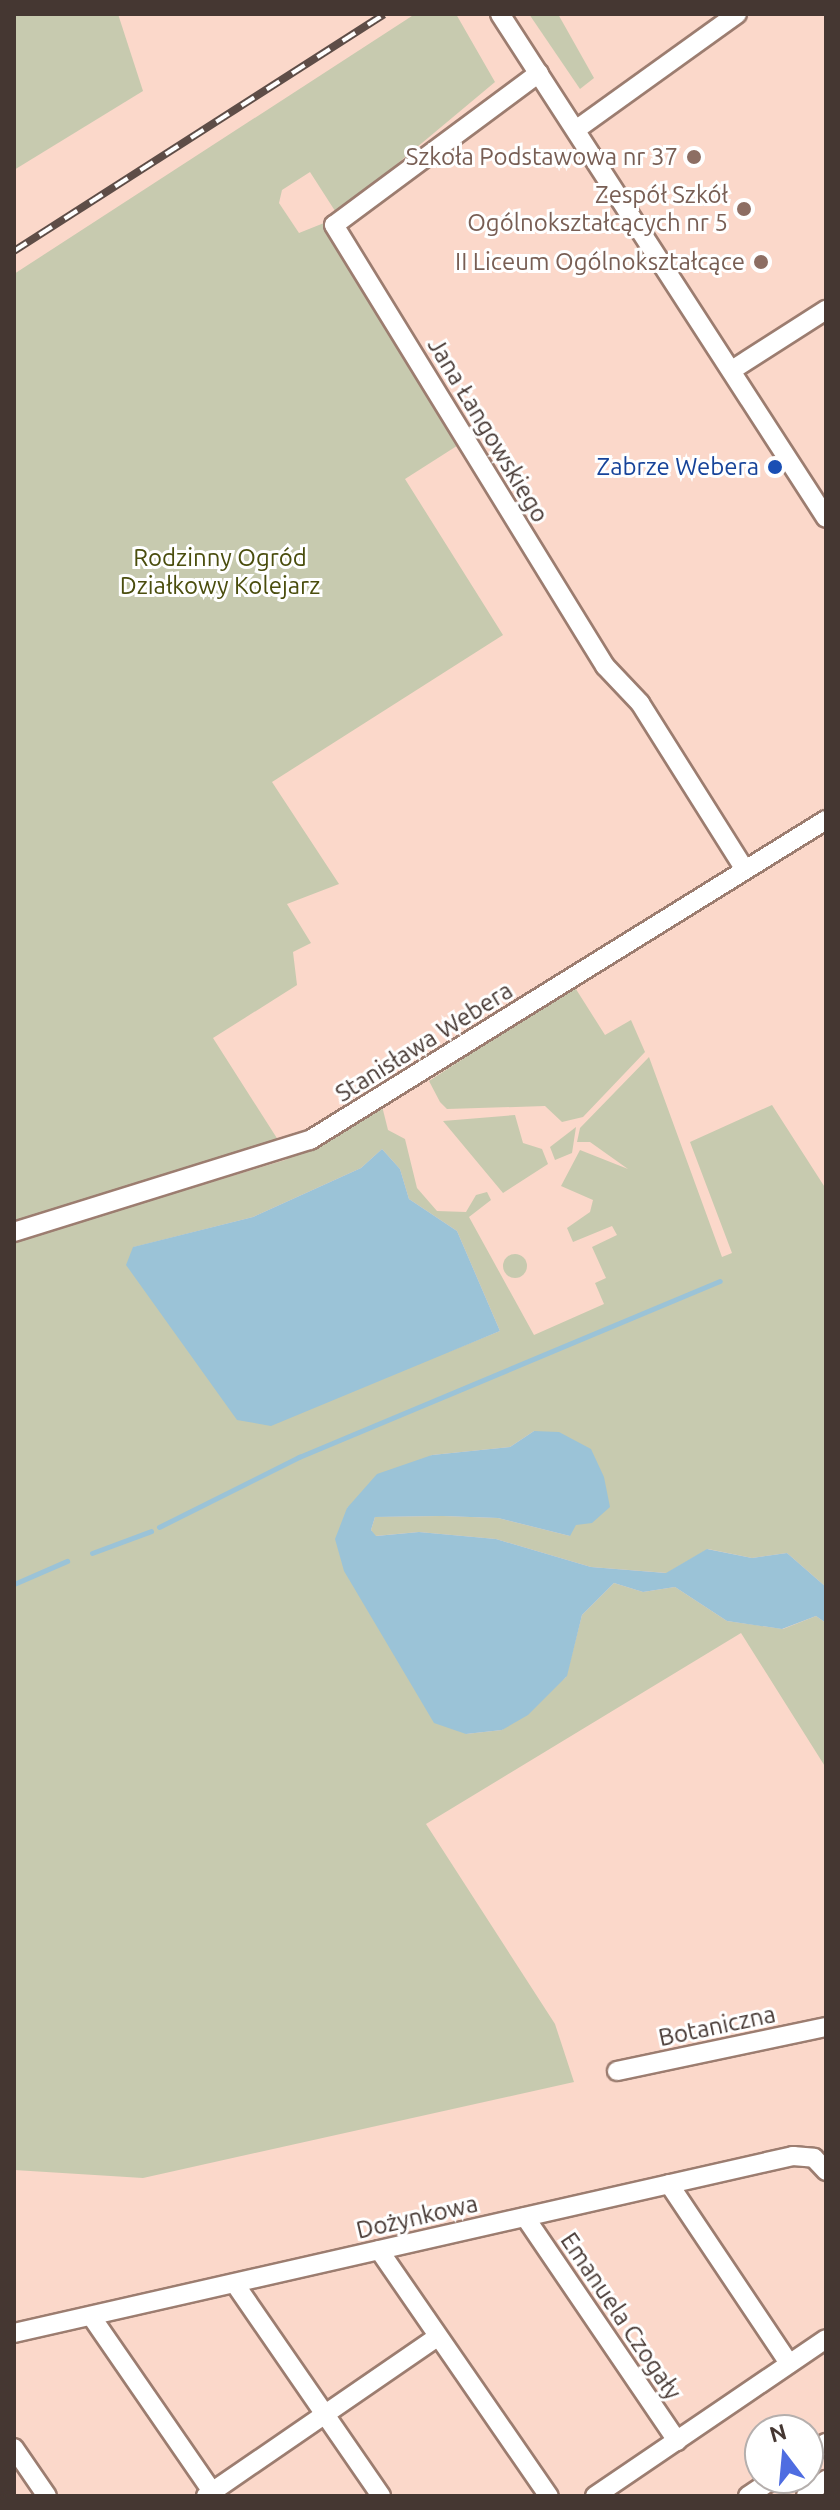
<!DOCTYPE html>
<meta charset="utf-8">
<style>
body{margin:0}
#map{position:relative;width:840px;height:2510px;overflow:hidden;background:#fbd8ca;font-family:Ubuntu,sans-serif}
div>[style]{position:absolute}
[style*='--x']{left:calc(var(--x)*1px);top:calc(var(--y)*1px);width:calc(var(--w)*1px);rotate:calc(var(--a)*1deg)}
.green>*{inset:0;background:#c7caaf}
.round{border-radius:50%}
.water>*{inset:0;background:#9bc3d7}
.stream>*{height:5px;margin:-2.5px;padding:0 2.5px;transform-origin:2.5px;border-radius:2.5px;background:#9bc3d7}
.roads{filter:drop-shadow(2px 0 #9c7d70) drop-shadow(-2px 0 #9c7d70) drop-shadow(0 2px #9c7d70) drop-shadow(0 -2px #9c7d70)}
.minor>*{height:18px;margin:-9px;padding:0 9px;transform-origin:9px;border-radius:9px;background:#fff}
.rail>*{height:8px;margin-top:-4px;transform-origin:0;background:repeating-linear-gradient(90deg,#fff 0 15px,#5e4d47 0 30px);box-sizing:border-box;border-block:2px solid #5e4d47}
.dots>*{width:22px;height:22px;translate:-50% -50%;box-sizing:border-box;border:4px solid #fff;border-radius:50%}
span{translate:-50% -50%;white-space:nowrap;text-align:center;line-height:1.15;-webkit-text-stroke:6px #fff;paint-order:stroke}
.education-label{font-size:24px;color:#785e54}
.right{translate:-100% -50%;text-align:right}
.street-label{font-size:24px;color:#453732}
.transit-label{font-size:24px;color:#164399}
.park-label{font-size:24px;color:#4a4d0d}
.frame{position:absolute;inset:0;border:16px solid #453732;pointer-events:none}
.north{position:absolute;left:744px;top:2414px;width:80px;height:80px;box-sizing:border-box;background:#fff;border:2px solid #b5afad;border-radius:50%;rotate:344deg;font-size:22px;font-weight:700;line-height:32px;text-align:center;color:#453732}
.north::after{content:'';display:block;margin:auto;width:28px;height:36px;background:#4f6de1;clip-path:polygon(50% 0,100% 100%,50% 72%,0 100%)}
</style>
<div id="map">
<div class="green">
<i style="clip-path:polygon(14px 14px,118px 14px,143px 91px,14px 170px)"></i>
<i style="clip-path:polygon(415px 14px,456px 14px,495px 82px,337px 214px,310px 172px,282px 190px,279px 203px,299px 233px,324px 223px,463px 442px,405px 479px,503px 635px,272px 782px,339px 884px,287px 904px,311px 943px,293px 952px,297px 985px,213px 1038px,280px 1143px,14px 1223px,14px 274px)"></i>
<i style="clip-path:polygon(529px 14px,558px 14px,594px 78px,580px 89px)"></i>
<i style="clip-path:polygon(574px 986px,605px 1035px,631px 1020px,645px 1052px,583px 1117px,562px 1122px,545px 1106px,447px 1109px,440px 1102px,429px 1081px)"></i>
<i style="clip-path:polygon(evenodd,649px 1057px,722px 1257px,732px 1253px,690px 1142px,772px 1105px,826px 1189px,826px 1587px,787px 1553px,752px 1558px,708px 1549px,667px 1573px,591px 1567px,496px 1539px,419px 1532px,375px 1536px,371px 1530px,375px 1517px,442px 1516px,498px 1518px,570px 1536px,534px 1431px,510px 1447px,432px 1455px,347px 1508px,466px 1734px,502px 1730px,566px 1677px,582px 1615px,614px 1583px,643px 1592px,675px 1587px,727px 1621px,783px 1629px,816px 1616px,826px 1623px,826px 1768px,741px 1633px,426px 1824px,555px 2024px,574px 2082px,143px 2178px,14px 2170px,14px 1241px,285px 1160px,382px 1106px,388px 1130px,405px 1139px,417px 1188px,437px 1211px,466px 1212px,476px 1195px,487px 1192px,491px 1200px,469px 1217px,534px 1335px,604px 1304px,595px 1283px,606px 1278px,592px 1247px,617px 1235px,612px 1226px,573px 1242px,567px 1228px,590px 1212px,593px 1200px,561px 1186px,580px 1150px,628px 1169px,590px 1142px,577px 1142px,580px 1128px,649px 1057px,382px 1149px,400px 1169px,409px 1199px,457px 1231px,500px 1331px,448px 1352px,134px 1247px,253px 1217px,361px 1168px,382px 1149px)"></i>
<i style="clip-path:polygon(515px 1115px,523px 1143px,542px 1149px,548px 1164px,503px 1193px,443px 1121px)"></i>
<i style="clip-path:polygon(576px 1127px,572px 1153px,555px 1160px,550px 1147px)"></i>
<i class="round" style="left:503px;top:1254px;width:24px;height:24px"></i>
</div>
<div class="water">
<i style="clip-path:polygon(382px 1149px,400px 1169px,409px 1199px,457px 1231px,500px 1331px,271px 1426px,237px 1420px,126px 1265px,133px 1247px,253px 1217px,361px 1168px)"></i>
<i style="clip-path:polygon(534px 1431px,559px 1432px,591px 1449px,604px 1477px,610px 1507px,592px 1523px,576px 1525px,570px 1536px,498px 1518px,442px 1516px,375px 1517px,371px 1530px,376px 1536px,419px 1532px,496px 1539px,591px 1567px,666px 1573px,707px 1549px,752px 1558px,787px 1553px,826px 1587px,826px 1623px,816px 1616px,782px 1629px,727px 1621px,675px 1587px,643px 1592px,614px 1583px,582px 1615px,567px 1676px,528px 1715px,502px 1730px,466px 1734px,434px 1723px,344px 1571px,335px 1539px,347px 1508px,377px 1474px,432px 1455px,510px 1447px)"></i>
</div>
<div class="stream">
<i style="--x:159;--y:1527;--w:157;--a:-26.6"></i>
<i style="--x:299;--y:1457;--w:456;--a:-22.7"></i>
<i style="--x:92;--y:1553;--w:63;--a:-20.4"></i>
<i style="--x:14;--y:1584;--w:58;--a:-23.5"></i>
</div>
<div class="roads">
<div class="minor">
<i style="--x:500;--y:14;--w:600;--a:57.1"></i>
<i style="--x:539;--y:73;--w:255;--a:143.4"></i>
<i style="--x:334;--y:225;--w:518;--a:58.43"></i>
<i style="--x:605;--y:666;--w:51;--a:46.6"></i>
<i style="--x:640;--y:703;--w:197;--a:57.8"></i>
<i style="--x:577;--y:129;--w:197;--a:-35.7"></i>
<i style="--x:732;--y:370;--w:112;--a:-32.6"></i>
<i style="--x:14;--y:1232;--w:310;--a:-17.3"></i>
<i style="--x:310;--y:1140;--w:607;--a:-31.81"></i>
<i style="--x:617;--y:2071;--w:214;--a:-11.9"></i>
<i style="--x:669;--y:2184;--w:216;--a:56.2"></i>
<i style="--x:525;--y:2217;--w:271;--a:55.8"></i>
<i style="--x:379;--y:2250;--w:299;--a:55.4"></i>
<i style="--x:235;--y:2284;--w:257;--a:55.4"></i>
<i style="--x:91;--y:2316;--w:219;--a:55.4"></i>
<i style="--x:14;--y:2333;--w:799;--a:-12.8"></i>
<i style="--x:793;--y:2156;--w:21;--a:5"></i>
<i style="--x:814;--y:2158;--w:18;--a:47"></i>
<i style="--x:14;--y:2448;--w:58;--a:55.5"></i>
<i style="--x:808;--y:2455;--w:22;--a:-34"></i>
<i style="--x:206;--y:2496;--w:280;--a:-34.5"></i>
<i style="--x:595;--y:2496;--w:279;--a:-34.2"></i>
<i style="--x:748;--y:2496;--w:32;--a:-34"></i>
<i style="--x:806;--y:2496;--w:26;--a:-39"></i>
</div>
</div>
<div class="rail">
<i style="--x:14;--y:251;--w:439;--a:-32.6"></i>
</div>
<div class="dots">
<i style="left:694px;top:157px;background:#8d6e63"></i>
<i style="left:744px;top:209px;background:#8d6e63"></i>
<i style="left:761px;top:262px;background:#8d6e63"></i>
<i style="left:775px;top:467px;background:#1a4fb4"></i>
</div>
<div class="education-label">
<span class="right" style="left:678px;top:157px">Szkoła Podstawowa nr 37</span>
<span class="right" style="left:728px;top:209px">Zespół Szkół<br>Ogólnokształcących nr 5</span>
<span class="right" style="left:745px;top:262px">II Liceum Ogólnokształcące</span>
</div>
<div class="street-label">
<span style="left:488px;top:430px;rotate:59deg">Jana Łangowskiego</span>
<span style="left:424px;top:1042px;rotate:-32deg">Stanisława Webera</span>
<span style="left:717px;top:2026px;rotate:-12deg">Botaniczna</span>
<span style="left:417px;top:2217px;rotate:-13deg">Dożynkowa</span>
<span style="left:621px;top:2316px;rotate:56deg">Emanuela Czogały</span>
</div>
<div class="transit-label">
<span class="right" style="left:759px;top:467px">Zabrze Webera</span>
</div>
<div class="park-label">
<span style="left:220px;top:572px">Rodzinny Ogród<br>Działkowy Kolejarz</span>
</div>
<div class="frame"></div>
<div class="north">N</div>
</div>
